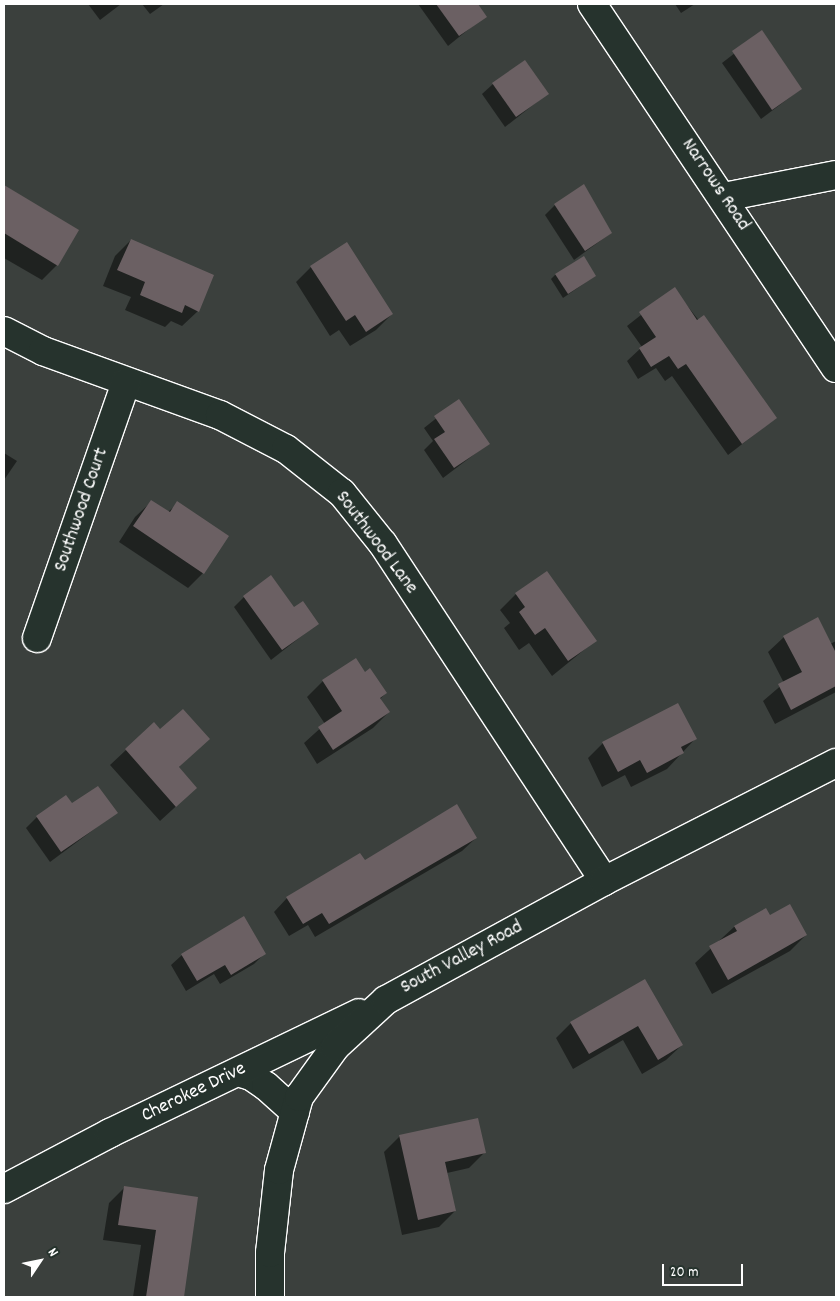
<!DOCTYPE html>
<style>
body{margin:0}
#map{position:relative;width:840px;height:1301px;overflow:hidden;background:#3b403d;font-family:Dekko,sans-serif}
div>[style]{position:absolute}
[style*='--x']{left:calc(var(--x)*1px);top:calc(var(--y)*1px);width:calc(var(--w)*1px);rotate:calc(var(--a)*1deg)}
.shadow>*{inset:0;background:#0007}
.building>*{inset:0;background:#6b6063}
.roads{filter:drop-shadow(1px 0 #fff) drop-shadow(-1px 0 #fff) drop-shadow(0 1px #fff) drop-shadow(0 -1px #fff)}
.street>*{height:28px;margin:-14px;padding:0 14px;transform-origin:14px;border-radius:14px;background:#26332d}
span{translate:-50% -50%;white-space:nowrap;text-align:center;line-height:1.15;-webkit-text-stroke:4px #26332d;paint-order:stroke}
.street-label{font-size:20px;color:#fff}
.frame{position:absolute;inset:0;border:5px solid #fff;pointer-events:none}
.north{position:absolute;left:15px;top:1236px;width:50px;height:50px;-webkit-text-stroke:4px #26332d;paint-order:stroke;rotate:56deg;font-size:14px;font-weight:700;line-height:20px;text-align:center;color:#fff}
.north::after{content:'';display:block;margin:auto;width:18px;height:22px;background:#fff;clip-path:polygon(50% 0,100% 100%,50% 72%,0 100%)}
.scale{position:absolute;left:662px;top:1264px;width:81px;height:22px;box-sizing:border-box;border:2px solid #fff;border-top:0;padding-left:6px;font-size:15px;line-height:18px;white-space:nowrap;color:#fff;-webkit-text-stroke:4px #26332d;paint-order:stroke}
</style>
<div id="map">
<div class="shadow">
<i style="clip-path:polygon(88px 4px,121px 4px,100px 20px)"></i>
<i style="clip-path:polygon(142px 4px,164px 4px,150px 14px)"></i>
<i style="clip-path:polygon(418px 4px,476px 4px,485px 16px,448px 46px)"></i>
<i style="clip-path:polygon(675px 4px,695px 4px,681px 13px)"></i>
<i style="clip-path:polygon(762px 32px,801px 89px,761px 119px,722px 63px)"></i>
<i style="clip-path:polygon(493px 84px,547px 94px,505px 127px,482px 94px)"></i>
<i style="clip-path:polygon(10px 190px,57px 265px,42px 280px,4px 258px,4px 196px)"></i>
<i style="clip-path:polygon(555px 205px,611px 233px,574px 260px,545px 215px)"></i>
<i style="clip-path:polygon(131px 240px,198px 311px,182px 326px,171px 321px,165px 327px,125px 310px,131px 297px,103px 286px,115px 256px)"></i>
<i style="clip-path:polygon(311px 267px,392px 314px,376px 330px,350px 346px,339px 330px,330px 336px,296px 282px)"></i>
<i style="clip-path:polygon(556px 274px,595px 276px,563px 298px,551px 279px)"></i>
<i style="clip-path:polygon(674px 289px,776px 418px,728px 455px,672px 376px,665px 381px,656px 368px,638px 379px,627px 361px,642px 347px,627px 326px)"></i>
<i style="clip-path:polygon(458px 401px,488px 444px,443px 478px,424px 450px,433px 441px,424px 428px)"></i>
<i style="clip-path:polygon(4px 453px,17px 461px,4px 480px)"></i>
<i style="clip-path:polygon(151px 502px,168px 512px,178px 503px,203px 573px,188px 588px,119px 542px,135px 517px)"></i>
<i style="clip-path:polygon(516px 594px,595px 641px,552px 676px,529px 643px,519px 650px,504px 628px,510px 623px,500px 610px)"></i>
<i style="clip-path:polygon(244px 597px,294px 609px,317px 624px,271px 660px,234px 607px)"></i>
<i style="clip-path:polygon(784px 637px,830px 644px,836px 641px,836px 692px,775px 724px,763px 701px,784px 683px,768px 652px)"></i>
<i style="clip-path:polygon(365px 674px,386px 693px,380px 699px,389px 712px,373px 728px,317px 764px,304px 743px,325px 724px,307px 697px,323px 681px)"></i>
<i style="clip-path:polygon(160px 731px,208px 739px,178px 768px,196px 788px,160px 821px,110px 765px,126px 750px)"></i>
<i style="clip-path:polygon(696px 738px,667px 769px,631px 787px,625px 775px,602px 787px,588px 758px,603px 743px)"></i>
<i style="clip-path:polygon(116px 813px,50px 862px,26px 828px,37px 817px)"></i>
<i style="clip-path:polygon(476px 838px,462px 851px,315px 937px,308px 925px,289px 936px,274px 912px,287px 898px,364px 862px)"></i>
<i style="clip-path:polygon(765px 910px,769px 917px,806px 935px,790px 951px,712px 994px,695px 963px,734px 927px)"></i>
<i style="clip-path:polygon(265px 953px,254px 964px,220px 984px,214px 974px,186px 991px,171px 965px,182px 955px)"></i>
<i style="clip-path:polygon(644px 981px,682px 1045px,666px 1060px,642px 1074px,623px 1040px,573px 1069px,556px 1038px,571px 1023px)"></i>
<i style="clip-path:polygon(400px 1136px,485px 1152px,469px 1168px,447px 1173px,455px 1211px,439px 1227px,402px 1235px,384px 1152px)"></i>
<i style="clip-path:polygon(124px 1188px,197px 1198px,183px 1297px,133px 1297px,141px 1245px,103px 1240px,109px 1203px)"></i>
</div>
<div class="building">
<i style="clip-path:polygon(436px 4px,478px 4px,487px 17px,459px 36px)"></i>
<i style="clip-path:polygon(762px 30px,802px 89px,772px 110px,732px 51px)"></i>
<i style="clip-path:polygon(525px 60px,549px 94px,516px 117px,492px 83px)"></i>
<i style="clip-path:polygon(584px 184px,612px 233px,585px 251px,554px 204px)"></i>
<i style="clip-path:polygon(4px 185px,79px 230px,58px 266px,4px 233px)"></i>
<i style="clip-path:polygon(131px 239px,214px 275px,199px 312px,185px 305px,182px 313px,140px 295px,145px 282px,117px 270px)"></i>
<i style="clip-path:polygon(347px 242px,393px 314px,366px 332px,355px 315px,346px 321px,310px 266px)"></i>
<i style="clip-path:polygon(584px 256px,596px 276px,568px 294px,555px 274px)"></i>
<i style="clip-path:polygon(675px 287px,697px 320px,704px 315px,777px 418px,742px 444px,686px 364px,678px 369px,669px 356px,651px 367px,639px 348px,656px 337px,639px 312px)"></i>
<i style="clip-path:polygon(459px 399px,490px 444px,454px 468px,434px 439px,445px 432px,434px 416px)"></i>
<i style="clip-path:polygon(151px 500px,170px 512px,177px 501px,229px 536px,204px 574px,133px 526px)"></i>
<i style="clip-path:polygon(547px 571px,597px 641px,568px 661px,545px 628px,535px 635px,519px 612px,525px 607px,515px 593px)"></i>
<i style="clip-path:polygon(271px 575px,294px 607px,303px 601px,319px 624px,282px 650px,243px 596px)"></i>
<i style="clip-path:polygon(818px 617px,836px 653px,836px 686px,791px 710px,778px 684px,802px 672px,783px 636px)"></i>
<i style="clip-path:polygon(356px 658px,365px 672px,370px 668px,387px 693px,380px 698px,390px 712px,333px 750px,318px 727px,342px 711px,322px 680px)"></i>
<i style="clip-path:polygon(678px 703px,697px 739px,681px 747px,684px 753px,647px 773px,640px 760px,618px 772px,602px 742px)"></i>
<i style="clip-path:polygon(183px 709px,210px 739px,179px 767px,197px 788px,176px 807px,125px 749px,154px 722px,160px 729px)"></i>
<i style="clip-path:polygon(98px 786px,118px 813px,61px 852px,36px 816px,66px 795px,72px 803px)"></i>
<i style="clip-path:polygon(457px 804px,477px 838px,329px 924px,322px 913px,303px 924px,286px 897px,360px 853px,365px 860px)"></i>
<i style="clip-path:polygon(790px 904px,807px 935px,728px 980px,709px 946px,737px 931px,734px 926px,766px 908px,770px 915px)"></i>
<i style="clip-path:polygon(244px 916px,266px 954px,231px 975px,225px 965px,197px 981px,181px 954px)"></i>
<i style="clip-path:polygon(645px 979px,683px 1045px,658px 1060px,638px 1026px,589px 1054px,570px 1022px)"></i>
<i style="clip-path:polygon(478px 1118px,486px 1153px,445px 1162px,456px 1211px,418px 1220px,399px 1135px)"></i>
<i style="clip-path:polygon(124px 1186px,198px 1197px,184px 1297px,146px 1297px,156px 1230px,118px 1225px)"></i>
</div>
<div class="roads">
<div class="street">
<i style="--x:592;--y:4;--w:438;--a:56.2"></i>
<i style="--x:724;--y:197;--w:114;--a:-11.1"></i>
<i style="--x:4;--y:331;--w:44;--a:27.1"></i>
<i style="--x:43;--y:351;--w:188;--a:19.9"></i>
<i style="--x:220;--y:415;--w:74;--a:27.3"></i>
<i style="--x:286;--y:449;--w:71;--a:38.2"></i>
<i style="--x:342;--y:493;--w:65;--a:51.2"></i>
<i style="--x:383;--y:544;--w:403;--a:56.7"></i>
<i style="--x:37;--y:638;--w:271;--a:-70.8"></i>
<i style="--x:238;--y:1072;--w:14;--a:17"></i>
<i style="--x:251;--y:1076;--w:18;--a:34"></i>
<i style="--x:266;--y:1086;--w:39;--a:42"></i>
<i style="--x:4;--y:1189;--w:120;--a:-27.8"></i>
<i style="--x:110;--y:1133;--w:276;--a:-25.7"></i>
<i style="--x:270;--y:1297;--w:44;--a:-90"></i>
<i style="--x:270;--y:1253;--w:83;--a:-83.8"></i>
<i style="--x:279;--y:1170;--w:76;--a:-74.7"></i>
<i style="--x:299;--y:1097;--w:62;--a:-54.2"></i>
<i style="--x:335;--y:1047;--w:69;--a:-42.7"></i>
<i style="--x:386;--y:1000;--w:248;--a:-28.6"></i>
<i style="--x:604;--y:881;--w:260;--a:-27"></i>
</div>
</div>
<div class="street-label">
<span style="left:715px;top:185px;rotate:56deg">Narrows Road</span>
<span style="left:82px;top:510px;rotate:-71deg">Southwood Court</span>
<span style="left:376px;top:543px;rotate:53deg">Southwood Lane</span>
<span style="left:462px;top:958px;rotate:-28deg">South Valley Road</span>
<span style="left:194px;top:1093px;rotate:-26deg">Cherokee Drive</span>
</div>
<div class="frame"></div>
<div class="north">N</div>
<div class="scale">20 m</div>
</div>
